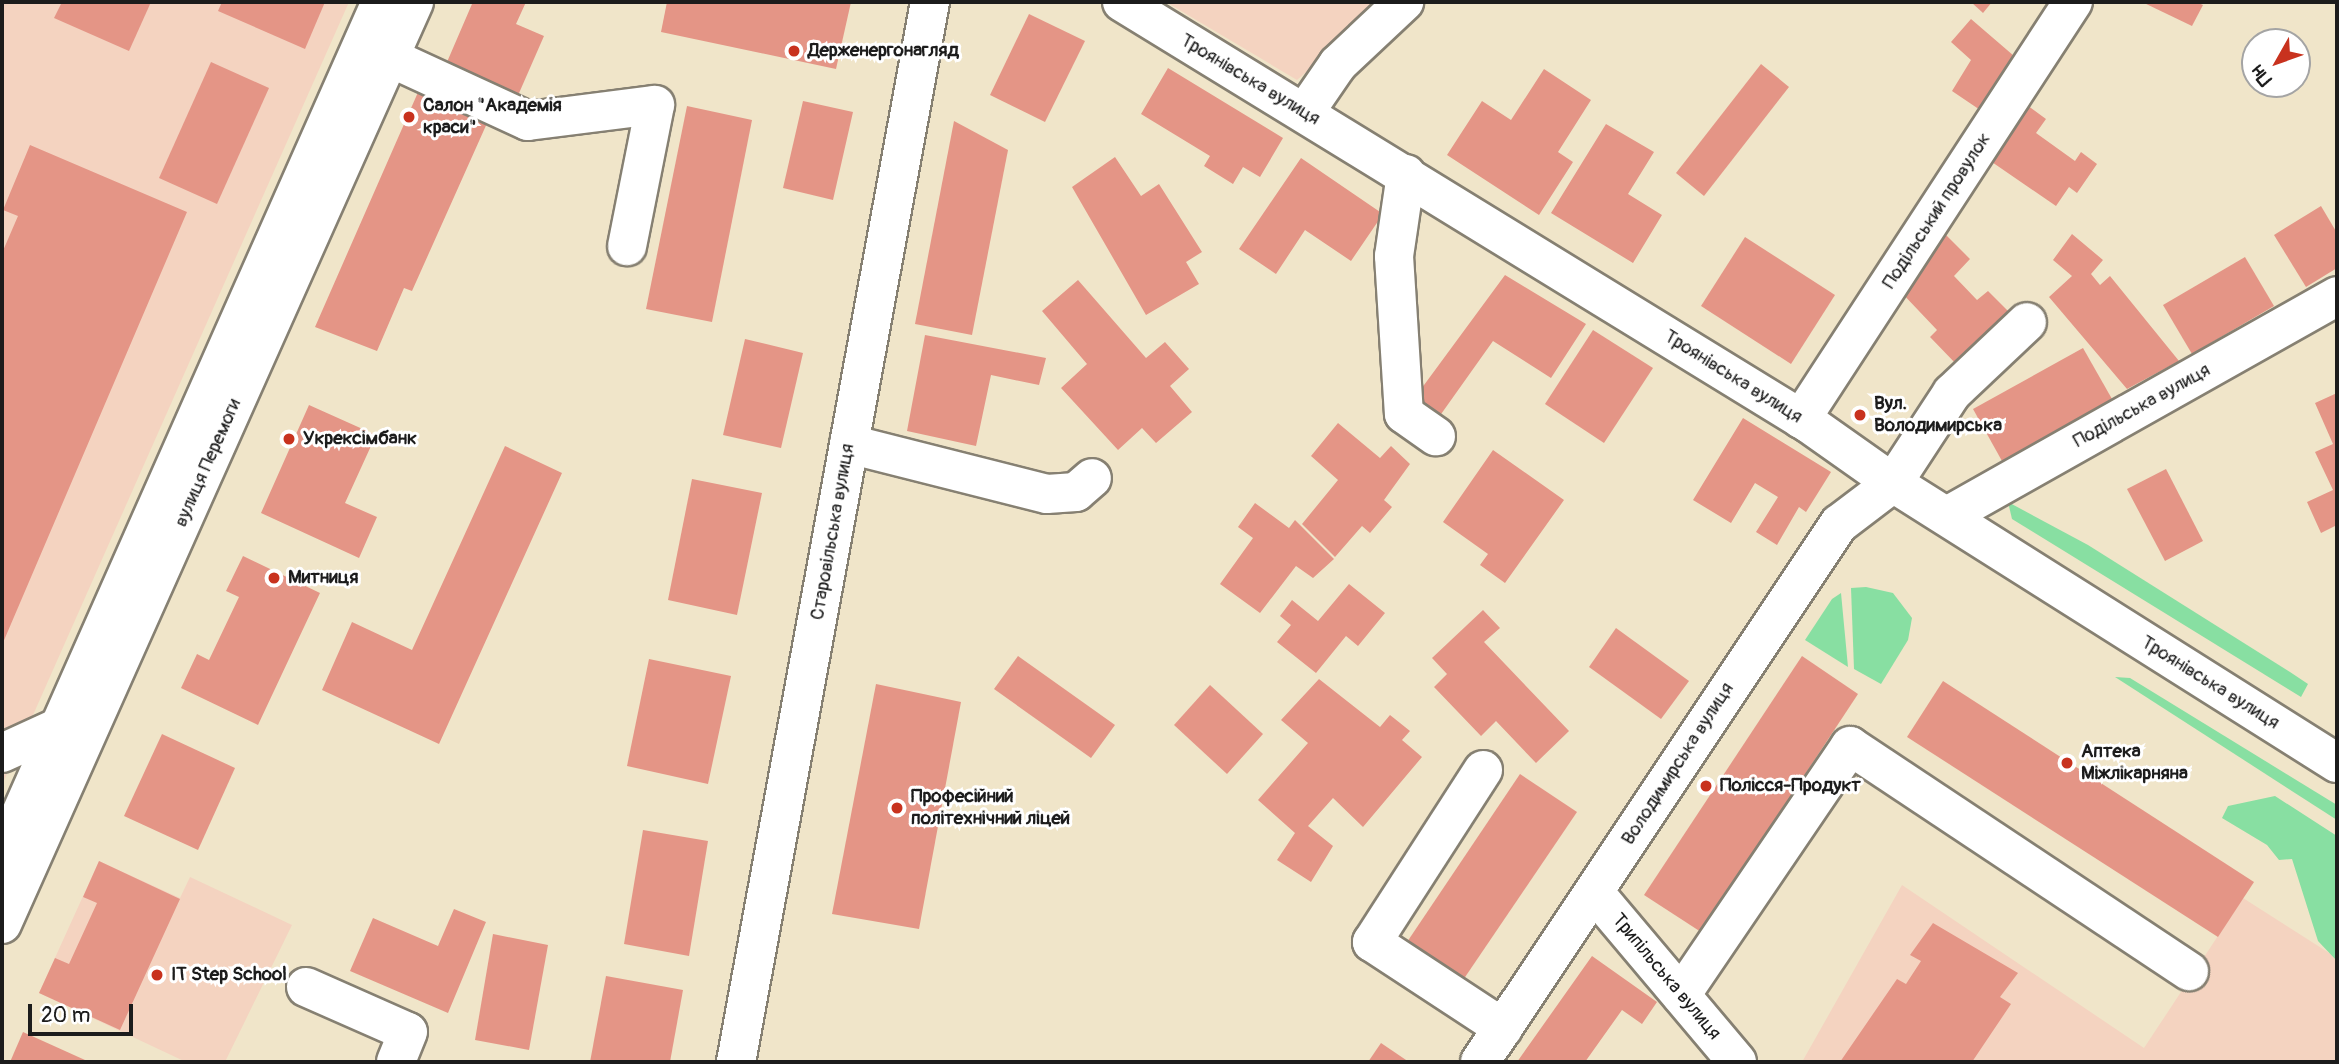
<!DOCTYPE html>
<meta charset="utf-8">
<style>
body{margin:0}
#map{position:relative;width:2339px;height:1064px;overflow:hidden;background:#f0e5c9;font-family:Pangolin,sans-serif}
div>[style]{position:absolute}
[style*='--x']{left:calc(var(--x)*1px);top:calc(var(--y)*1px);width:calc(var(--w)*1px);rotate:calc(var(--a)*1deg)}
.built>*{inset:0;background:#f4d3c0}
.green>*{inset:0;background:#88dfa2}
.building>*{inset:0;background:#e49586}
.roads{filter:drop-shadow(2px 0 #868072) drop-shadow(-2px 0 #868072) drop-shadow(0 2px #868072) drop-shadow(0 -2px #868072)}
.minor>*{height:38px;margin:-19px;padding:0 19px;transform-origin:19px;border-radius:19px;background:#fff}
.major>*{height:38px;margin:-19px;padding:0 19px;transform-origin:19px;border-radius:19px;background:#fff}
.dots>*{width:19px;height:19px;translate:-50% -50%;box-sizing:border-box;border:4px solid #fff;border-radius:50%}
span{translate:-50% -50%;white-space:nowrap;text-align:center;line-height:1.15;-webkit-text-stroke:6px #fff;paint-order:stroke}
.poi-label{font-size:19px;color:#1c1c1c;font-weight:700}
.left{translate:0 -50%;text-align:left}
.street-label{font-size:19px;color:#1c1c1c}
.frame{position:absolute;inset:0;border:4px solid #1c1c1c;pointer-events:none}
.north{position:absolute;left:2241px;top:28px;width:70px;height:70px;box-sizing:border-box;background:#fff;border:2px solid #a4a4a4;border-radius:50%;rotate:230deg;font-size:19px;font-weight:700;line-height:28px;text-align:center;color:#1c1c1c}
.north::after{content:'';display:block;margin:auto;width:24px;height:32px;background:#c8321e;clip-path:polygon(50% 0,100% 100%,50% 72%,0 100%)}
.scale{position:absolute;left:28px;top:1004px;width:105px;height:32px;box-sizing:border-box;border:4px solid #1c1c1c;border-top:0;padding-left:9px;font-size:21px;line-height:24px;white-space:nowrap;color:#1c1c1c;-webkit-text-stroke:5px #fff;paint-order:stroke}
</style>
<div id="map">
<div class="built">
<i style="clip-path:polygon(2px 2px,349px 2px,2px 785px)"></i>
<i style="clip-path:polygon(1166px 2px,1387px 2px,1297px 80px)"></i>
<i style="clip-path:polygon(99px 861px,180px 898px,190px 877px,292px 925px,225px 1062px,186px 1062px,39px 993px)"></i>
<i style="clip-path:polygon(1902px 885px,2144px 1048px,2243px 898px,2337px 958px,2337px 1062px,1802px 1062px)"></i>
</div>
<div class="green">
<i style="clip-path:polygon(2008px 502px,2088px 545px,2290px 672px,2308px 684px,2301px 697px,2012px 519px)"></i>
<i style="clip-path:polygon(1866px 587px,1893px 593px,1912px 618px,1908px 640px,1881px 684px,1854px 669px,1851px 588px)"></i>
<i style="clip-path:polygon(1841px 593px,1848px 667px,1805px 640px,1832px 599px)"></i>
<i style="clip-path:polygon(2115px 677px,2130px 678px,2337px 805px,2337px 820px)"></i>
<i style="clip-path:polygon(2275px 796px,2337px 836px,2337px 961px,2318px 941px,2292px 859px,2279px 860px,2267px 845px,2222px 818px,2228px 806px)"></i>
</div>
<div class="building">
<i style="clip-path:polygon(62px 2px,151px 2px,129px 51px,54px 18px)"></i>
<i style="clip-path:polygon(222px 2px,325px 2px,305px 49px,218px 11px)"></i>
<i style="clip-path:polygon(467px 2px,526px 2px,516px 24px,544px 36px,516px 100px,444px 69px,472px 4px)"></i>
<i style="clip-path:polygon(667px 2px,851px 2px,836px 69px,661px 32px)"></i>
<i style="clip-path:polygon(1971px 2px,1992px 2px,1983px 13px)"></i>
<i style="clip-path:polygon(2142px 2px,2196px 2px,2203px 5px,2192px 26px)"></i>
<i style="clip-path:polygon(1029px 14px,1085px 41px,1045px 122px,990px 95px)"></i>
<i style="clip-path:polygon(1971px 19px,2021px 62px,1989px 116px,1952px 91px,1971px 60px,1951px 42px)"></i>
<i style="clip-path:polygon(211px 62px,269px 88px,217px 204px,159px 178px)"></i>
<i style="clip-path:polygon(1761px 64px,1789px 87px,1704px 196px,1676px 173px)"></i>
<i style="clip-path:polygon(1168px 68px,1283px 138px,1260px 177px,1243px 167px,1233px 184px,1204px 166px,1210px 156px,1141px 114px)"></i>
<i style="clip-path:polygon(1544px 69px,1591px 100px,1558px 152px,1573px 162px,1539px 215px,1447px 155px,1482px 101px,1511px 120px)"></i>
<i style="clip-path:polygon(419px 90px,488px 121px,412px 291px,404px 288px,377px 351px,315px 327px)"></i>
<i style="clip-path:polygon(803px 101px,853px 112px,833px 200px,783px 188px)"></i>
<i style="clip-path:polygon(2027px 105px,2046px 119px,2036px 133px,2075px 161px,2081px 152px,2097px 164px,2077px 193px,2069px 187px,2056px 206px,1989px 160px)"></i>
<i style="clip-path:polygon(687px 106px,752px 120px,712px 322px,646px 309px)"></i>
<i style="clip-path:polygon(954px 121px,1008px 150px,972px 335px,915px 324px)"></i>
<i style="clip-path:polygon(1606px 124px,1654px 152px,1628px 194px,1662px 215px,1633px 263px,1551px 213px)"></i>
<i style="clip-path:polygon(30px 145px,187px 212px,2px 645px,2px 253px,18px 216px,3px 210px)"></i>
<i style="clip-path:polygon(1115px 157px,1141px 196px,1159px 184px,1202px 252px,1186px 262px,1199px 284px,1146px 315px,1072px 187px)"></i>
<i style="clip-path:polygon(1301px 158px,1383px 214px,1351px 261px,1305px 230px,1276px 274px,1239px 249px)"></i>
<i style="clip-path:polygon(2321px 206px,2337px 233px,2337px 268px,2306px 287px,2274px 235px)"></i>
<i style="clip-path:polygon(1941px 230px,1970px 259px,1954px 276px,1977px 300px,1988px 291px,2014px 317px,1959px 367px,1930px 337px,1937px 330px,1900px 291px)"></i>
<i style="clip-path:polygon(2072px 234px,2103px 260px,2091px 274px,2100px 285px,2110px 276px,2179px 361px,2127px 389px,2049px 297px,2072px 276px,2053px 260px)"></i>
<i style="clip-path:polygon(1745px 237px,1835px 295px,1791px 364px,1701px 306px)"></i>
<i style="clip-path:polygon(2245px 257px,2274px 306px,2192px 354px,2163px 305px)"></i>
<i style="clip-path:polygon(1505px 275px,1586px 324px,1551px 378px,1493px 341px,1439px 417px,1413px 400px)"></i>
<i style="clip-path:polygon(1078px 280px,1146px 358px,1165px 342px,1189px 369px,1170px 386px,1192px 412px,1156px 443px,1142px 428px,1118px 450px,1061px 388px,1087px 364px,1042px 311px)"></i>
<i style="clip-path:polygon(1593px 330px,1653px 368px,1604px 443px,1545px 404px)"></i>
<i style="clip-path:polygon(925px 335px,1046px 358px,1039px 385px,991px 375px,976px 446px,907px 431px)"></i>
<i style="clip-path:polygon(745px 339px,803px 353px,781px 448px,723px 435px)"></i>
<i style="clip-path:polygon(2083px 348px,2112px 399px,2002px 461px,1973px 409px)"></i>
<i style="clip-path:polygon(2337px 393px,2337px 525px,2321px 533px,2307px 502px,2333px 490px,2315px 452px,2333px 444px,2315px 403px)"></i>
<i style="clip-path:polygon(309px 405px,376px 435px,345px 503px,377px 517px,359px 558px,261px 513px)"></i>
<i style="clip-path:polygon(1743px 418px,1831px 472px,1806px 512px,1799px 507px,1777px 545px,1756px 532px,1778px 497px,1755px 483px,1731px 523px,1693px 500px)"></i>
<i style="clip-path:polygon(1338px 423px,1380px 458px,1391px 446px,1410px 464px,1384px 500px,1392px 507px,1370px 533px,1362px 526px,1335px 557px,1302px 524px,1338px 480px,1311px 456px)"></i>
<i style="clip-path:polygon(505px 446px,562px 473px,439px 744px,322px 690px,352px 622px,412px 650px)"></i>
<i style="clip-path:polygon(1493px 450px,1564px 500px,1505px 583px,1480px 565px,1488px 554px,1443px 522px)"></i>
<i style="clip-path:polygon(2166px 469px,2203px 541px,2165px 561px,2127px 489px)"></i>
<i style="clip-path:polygon(692px 479px,762px 493px,737px 615px,668px 600px)"></i>
<i style="clip-path:polygon(1255px 503px,1289px 528px,1295px 520px,1334px 559px,1313px 578px,1296px 566px,1260px 613px,1220px 584px,1253px 538px,1238px 527px)"></i>
<i style="clip-path:polygon(243px 556px,320px 593px,258px 725px,181px 688px,197px 654px,209px 660px,239px 597px,226px 591px)"></i>
<i style="clip-path:polygon(1349px 584px,1385px 613px,1358px 646px,1346px 636px,1316px 673px,1277px 642px,1291px 625px,1280px 616px,1292px 600px,1318px 621px)"></i>
<i style="clip-path:polygon(1483px 610px,1500px 628px,1484px 642px,1569px 731px,1536px 763px,1496px 721px,1481px 736px,1434px 687px,1447px 674px,1432px 658px)"></i>
<i style="clip-path:polygon(1616px 628px,1689px 681px,1661px 719px,1589px 667px)"></i>
<i style="clip-path:polygon(1018px 656px,1115px 725px,1091px 758px,994px 689px)"></i>
<i style="clip-path:polygon(1802px 656px,1858px 694px,1701px 932px,1644px 895px)"></i>
<i style="clip-path:polygon(649px 659px,731px 676px,708px 784px,627px 766px)"></i>
<i style="clip-path:polygon(1319px 679px,1380px 727px,1390px 715px,1410px 731px,1402px 740px,1422px 757px,1363px 827px,1333px 798px,1308px 826px,1333px 846px,1311px 882px,1277px 860px,1295px 833px,1258px 800px,1308px 743px,1281px 720px)"></i>
<i style="clip-path:polygon(1943px 681px,2254px 882px,2218px 937px,1907px 737px)"></i>
<i style="clip-path:polygon(876px 684px,961px 702px,919px 929px,832px 914px)"></i>
<i style="clip-path:polygon(1210px 685px,1263px 734px,1227px 774px,1174px 725px)"></i>
<i style="clip-path:polygon(162px 734px,235px 768px,198px 850px,124px 816px)"></i>
<i style="clip-path:polygon(1520px 774px,1577px 812px,1459px 986px,1403px 948px)"></i>
<i style="clip-path:polygon(643px 830px,708px 841px,689px 956px,624px 944px)"></i>
<i style="clip-path:polygon(99px 861px,180px 899px,120px 1030px,39px 993px,55px 958px,69px 964px,97px 903px,83px 897px)"></i>
<i style="clip-path:polygon(454px 909px,486px 922px,448px 1013px,350px 971px,373px 918px,438px 946px)"></i>
<i style="clip-path:polygon(1933px 923px,2018px 973px,2000px 997px,2011px 1004px,1972px 1062px,1840px 1062px,1897px 979px,1906px 984px,1921px 961px,1910px 955px)"></i>
<i style="clip-path:polygon(493px 934px,548px 945px,529px 1050px,475px 1040px)"></i>
<i style="clip-path:polygon(1592px 956px,1657px 1002px,1642px 1024px,1622px 1010px,1585px 1062px,1517px 1062px)"></i>
<i style="clip-path:polygon(606px 976px,683px 990px,670px 1062px,590px 1062px)"></i>
<i style="clip-path:polygon(23px 1032px,85px 1060px,83px 1062px,10px 1062px)"></i>
<i style="clip-path:polygon(1381px 1043px,1409px 1062px,1368px 1062px)"></i>
</div>
<div class="roads">
<div class="minor">
<i style="--x:1122;--y:2;--w:805;--a:31.54"></i>
<i style="--x:1808;--y:423;--w:104;--a:35.2"></i>
<i style="--x:1893;--y:483;--w:525;--a:32.24"></i>
<i style="--x:367;--y:47;--w:177;--a:24.7"></i>
<i style="--x:528;--y:121;--w:128;--a:-7.2"></i>
<i style="--x:655;--y:105;--w:144;--a:101.2"></i>
<i style="--x:1305;--y:112;--w:58;--a:-55.5"></i>
<i style="--x:1338;--y:64;--w:91;--a:-43.2"></i>
<i style="--x:1406;--y:174;--w:83;--a:98.3"></i>
<i style="--x:1394;--y:256;--w:158;--a:86.4"></i>
<i style="--x:1404;--y:414;--w:39;--a:35"></i>
<i style="--x:1801;--y:419;--w:498;--a:-56.9"></i>
<i style="--x:849;--y:444;--w:204;--a:14.2"></i>
<i style="--x:1047;--y:494;--w:29;--a:-4"></i>
<i style="--x:1076;--y:492;--w:21;--a:-41"></i>
<i style="--x:1947;--y:516;--w:448;--a:-29.4"></i>
<i style="--x:2;--y:753;--w:63;--a:-24.5"></i>
<i style="--x:1483;--y:770;--w:205;--a:122.8"></i>
<i style="--x:1372;--y:942;--w:157;--a:33.3"></i>
<i style="--x:1594;--y:892;--w:222;--a:49.9"></i>
<i style="--x:2;--y:924;--w:1010;--a:-65.92"></i>
<i style="--x:306;--y:987;--w:111;--a:23.8"></i>
<i style="--x:408;--y:1032;--w:32;--a:112"></i>
<i style="--x:1681;--y:995;--w:301;--a:-55.8"></i>
<i style="--x:1850;--y:746;--w:407;--a:33.6"></i>
<i style="--x:1480;--y:1062;--w:647;--a:-56.29"></i>
<i style="--x:1839;--y:524;--w:68;--a:-37.2"></i>
<i style="--x:1893;--y:483;--w:108;--a:-56.8"></i>
<i style="--x:1952;--y:393;--w:103;--a:-43.4"></i>
</div>
<div class="major">
<i style="--x:2;--y:856;--w:934;--a:-66.07"></i>
<i style="--x:736;--y:1062;--w:1078;--a:-79.63"></i>
</div>
</div>
<div class="dots">
<i style="left:794px;top:51px;background:#c8321e"></i>
<i style="left:409px;top:117px;background:#c8321e"></i>
<i style="left:1860px;top:415px;background:#c8321e"></i>
<i style="left:289px;top:439px;background:#c8321e"></i>
<i style="left:274px;top:578px;background:#c8321e"></i>
<i style="left:2067px;top:763px;background:#c8321e"></i>
<i style="left:1706px;top:786px;background:#c8321e"></i>
<i style="left:897px;top:808px;background:#c8321e"></i>
<i style="left:157px;top:975px;background:#c8321e"></i>
</div>
<div class="poi-label">
<span class="left" style="left:808px;top:51px">Держенергонагляд</span>
<span class="left" style="left:423px;top:117px">Салон "Академія<br>краси"</span>
<span class="left" style="left:1874px;top:415px">Вул.<br>Володимирська</span>
<span class="left" style="left:303px;top:439px">Укрексімбанк</span>
<span class="left" style="left:288px;top:578px">Митниця</span>
<span class="left" style="left:2081px;top:763px">Аптека<br>Міжлікарняна</span>
<span class="left" style="left:1720px;top:786px">Полісся-Продукт</span>
<span class="left" style="left:911px;top:808px">Професійний<br>політехнічний ліцей</span>
<span class="left" style="left:171px;top:975px">IT Step School</span>
</div>
<div class="street-label">
<span style="left:1250px;top:80px;rotate:31deg">Троянівська вулиця</span>
<span style="left:1937px;top:211px;rotate:-57deg">Подільський провулок</span>
<span style="left:1733px;top:377px;rotate:32deg">Троянівська вулиця</span>
<span style="left:2142px;top:406px;rotate:-29deg">Подільська вулиця</span>
<span style="left:208px;top:463px;rotate:-66deg">вулиця Перемоги</span>
<span style="left:833px;top:532px;rotate:-80deg">Старовільська вулиця</span>
<span style="left:2210px;top:683px;rotate:32deg">Троянівська вулиця</span>
<span style="left:1678px;top:764px;rotate:-57deg">Володимирська вулиця</span>
<span style="left:1666px;top:977px;rotate:50deg">Трипільська вулиця</span>
</div>
<div class="frame"></div>
<div class="north">Пн</div>
<div class="scale">20 m</div>
</div>
